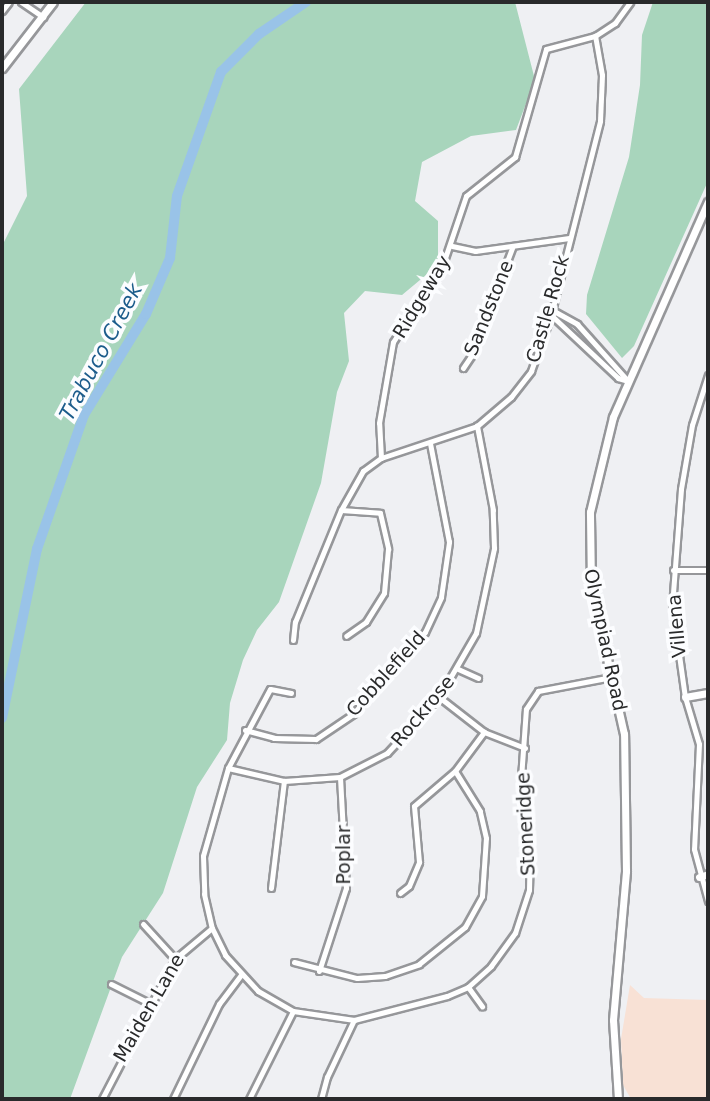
<!DOCTYPE html>
<style>
body{margin:0}
#map{position:relative;width:710px;height:1101px;overflow:hidden;background:#eff0f3;font-family:"DejaVu Sans",sans-serif}
div>[style]{position:absolute}
[style*='--x']{left:calc(var(--x)*1px);top:calc(var(--y)*1px);width:calc(var(--w)*1px);rotate:calc(var(--a)*1deg)}
.commercial>*{inset:0;background:#f8e1d5}
.green>*{inset:0;background:#a8d5bc}
.river>*{height:10px;margin:-5px;padding:0 5px;transform-origin:5px;border-radius:5px;background:#99c3e8}
.roads{filter:drop-shadow(2px 0 #96979a) drop-shadow(-2px 0 #96979a) drop-shadow(0 2px #96979a) drop-shadow(0 -2px #96979a)}
.street>*{height:5px;margin:-2.5px;padding:0 2.5px;transform-origin:2.5px;border-radius:2.5px;background:#fff}
.secondary>*{height:7px;margin:-3.5px;padding:0 3.5px;transform-origin:3.5px;border-radius:3.5px;background:#fff}
span{translate:-50% -50%;white-space:nowrap;text-align:center;line-height:1.15;-webkit-text-stroke:7px #fcfdff;paint-order:stroke}
.street-label{font-size:19px;color:#292a2b}
.water-label{font-size:21px;color:#1c5c8b;font-style:italic}
.frame{position:absolute;inset:0;border:4px solid #292a2b;pointer-events:none}
</style>
<div id="map">
<div class="commercial">
<i style="clip-path:polygon(630px 985px,644px 998px,708px 1000px,708px 1099px,631px 1099px,623px 1085px,621px 1039px)"></i>
</div>
<div class="green">
<i style="clip-path:polygon(86px 2px,515px 2px,535px 80px,516px 130px,471px 136px,422px 162px,415px 201px,438px 221px,438px 265px,402px 295px,365px 291px,344px 313px,349px 361px,337px 392px,321px 483px,279px 602px,257px 630px,243px 660px,230px 703px,227px 740px,197px 787px,163px 893px,122px 957px,70px 1099px,2px 1099px,2px 246px,27px 196px,19px 89px)"></i>
<i style="clip-path:polygon(653px 2px,708px 2px,708px 181px,634px 346px,622px 358px,586px 314px,587px 295px,629px 157px,640px 85px,642px 35px)"></i>
</div>
<div class="river">
<i style="--x:2;--y:718;--w:173;--a:-78.3"></i>
<i style="--x:37;--y:549;--w:142;--a:-70.7"></i>
<i style="--x:84;--y:415;--w:119;--a:-58.5"></i>
<i style="--x:146;--y:314;--w:61;--a:-66.8"></i>
<i style="--x:170;--y:258;--w:62;--a:-83.6"></i>
<i style="--x:177;--y:196;--w:132;--a:-70.5"></i>
<i style="--x:221;--y:72;--w:54;--a:-45"></i>
<i style="--x:259;--y:34;--w:57;--a:-34.2"></i>
</div>
<div class="roads">
<div class="street">
<i style="--x:21;--y:2;--w:27;--a:34"></i>
<i style="--x:2;--y:11;--w:11;--a:-52"></i>
<i style="--x:452;--y:246;--w:24;--a:12"></i>
<i style="--x:475;--y:251;--w:95;--a:-7.9"></i>
<i style="--x:552;--y:310;--w:29;--a:29"></i>
<i style="--x:577;--y:324;--w:76;--a:48.2"></i>
<i style="--x:551;--y:315;--w:92;--a:43.2"></i>
<i style="--x:618;--y:378;--w:10;--a:17"></i>
<i style="--x:463;--y:368;--w:14;--a:-56"></i>
<i style="--x:471;--y:356;--w:116;--a:-69.2"></i>
<i style="--x:708;--y:375;--w:52;--a:107.7"></i>
<i style="--x:692;--y:425;--w:65;--a:99.8"></i>
<i style="--x:681;--y:489;--w:116;--a:94.4"></i>
<i style="--x:672;--y:605;--w:93;--a:82"></i>
<i style="--x:685;--y:697;--w:49;--a:73.4"></i>
<i style="--x:699;--y:744;--w:105;--a:92.7"></i>
<i style="--x:694;--y:849;--w:54;--a:74.9"></i>
<i style="--x:381;--y:458;--w:35;--a:-93"></i>
<i style="--x:379;--y:423;--w:82;--a:-80.2"></i>
<i style="--x:393;--y:342;--w:93;--a:-57.3"></i>
<i style="--x:443;--y:264;--w:72;--a:-71.3"></i>
<i style="--x:466;--y:196;--w:63;--a:-38.5"></i>
<i style="--x:515;--y:157;--w:112;--a:-74"></i>
<i style="--x:546;--y:49;--w:51;--a:-14.9"></i>
<i style="--x:595;--y:36;--w:24;--a:-33"></i>
<i style="--x:615;--y:23;--w:26;--a:-54"></i>
<i style="--x:341;--y:510;--w:39;--a:4"></i>
<i style="--x:380;--y:513;--w:37;--a:77"></i>
<i style="--x:388;--y:549;--w:44;--a:95.2"></i>
<i style="--x:384;--y:593;--w:34;--a:122"></i>
<i style="--x:366;--y:622;--w:24;--a:145"></i>
<i style="--x:673;--y:570;--w:35;--a:0"></i>
<i style="--x:293;--y:640;--w:18;--a:-84"></i>
<i style="--x:295;--y:622;--w:121;--a:-67.7"></i>
<i style="--x:341;--y:510;--w:45;--a:-60.6"></i>
<i style="--x:363;--y:471;--w:22;--a:-36"></i>
<i style="--x:381;--y:458;--w:101;--a:-18.4"></i>
<i style="--x:477;--y:426;--w:45;--a:-40.5"></i>
<i style="--x:511;--y:397;--w:33;--a:-52"></i>
<i style="--x:531;--y:371;--w:59;--a:-70.3"></i>
<i style="--x:551;--y:315;--w:200;--a:-75.8"></i>
<i style="--x:600;--y:121;--w:46;--a:-87.5"></i>
<i style="--x:602;--y:75;--w:40;--a:-100"></i>
<i style="--x:458;--y:669;--w:22;--a:24"></i>
<i style="--x:291;--y:693;--w:21;--a:-169"></i>
<i style="--x:270;--y:689;--w:89;--a:118"></i>
<i style="--x:228;--y:768;--w:91;--a:105.9"></i>
<i style="--x:203;--y:856;--w:38;--a:88"></i>
<i style="--x:204;--y:894;--w:35;--a:77"></i>
<i style="--x:212;--y:928;--w:30;--a:64"></i>
<i style="--x:225;--y:955;--w:49;--a:47.5"></i>
<i style="--x:258;--y:991;--w:40;--a:29.7"></i>
<i style="--x:293;--y:1011;--w:62;--a:8.4"></i>
<i style="--x:354;--y:1020;--w:96;--a:-14.5"></i>
<i style="--x:447;--y:996;--w:23;--a:-23"></i>
<i style="--x:468;--y:987;--w:31;--a:-42"></i>
<i style="--x:491;--y:966;--w:41;--a:-54"></i>
<i style="--x:515;--y:933;--w:45;--a:-72"></i>
<i style="--x:529;--y:890;--w:45;--a:-88.7"></i>
<i style="--x:530;--y:845;--w:68;--a:-97.7"></i>
<i style="--x:521;--y:778;--w:69;--a:-85.9"></i>
<i style="--x:526;--y:709;--w:22;--a:-56"></i>
<i style="--x:538;--y:691;--w:75;--a:-10.7"></i>
<i style="--x:439;--y:697;--w:57;--a:37.9"></i>
<i style="--x:484;--y:732;--w:44;--a:21.3"></i>
<i style="--x:245;--y:730;--w:30;--a:15"></i>
<i style="--x:274;--y:738;--w:42;--a:1.4"></i>
<i style="--x:316;--y:739;--w:45;--a:-34"></i>
<i style="--x:353;--y:714;--w:109;--a:-48.7"></i>
<i style="--x:425;--y:632;--w:38;--a:-65"></i>
<i style="--x:441;--y:597;--w:56;--a:-81.7"></i>
<i style="--x:449;--y:542;--w:101;--a:-100.9"></i>
<i style="--x:228;--y:768;--w:57;--a:13.1"></i>
<i style="--x:284;--y:781;--w:56;--a:-4.1"></i>
<i style="--x:340;--y:777;--w:53;--a:-27.1"></i>
<i style="--x:387;--y:753;--w:76;--a:-47.1"></i>
<i style="--x:439;--y:697;--w:74;--a:-60"></i>
<i style="--x:476;--y:633;--w:87;--a:-78"></i>
<i style="--x:494;--y:548;--w:38;--a:-92"></i>
<i style="--x:493;--y:510;--w:86;--a:-100.8"></i>
<i style="--x:271;--y:888;--w:108;--a:-83.1"></i>
<i style="--x:400;--y:893;--w:11;--a:-38"></i>
<i style="--x:409;--y:886;--w:26;--a:-67"></i>
<i style="--x:419;--y:862;--w:56;--a:-95.1"></i>
<i style="--x:414;--y:806;--w:54;--a:-40.5"></i>
<i style="--x:455;--y:771;--w:49;--a:-53.4"></i>
<i style="--x:143;--y:924;--w:47;--a:47.6"></i>
<i style="--x:294;--y:962;--w:65;--a:14.3"></i>
<i style="--x:357;--y:978;--w:28;--a:-4"></i>
<i style="--x:385;--y:976;--w:36;--a:-19"></i>
<i style="--x:419;--y:964;--w:59;--a:-38.8"></i>
<i style="--x:465;--y:927;--w:35;--a:-61"></i>
<i style="--x:482;--y:896;--w:58;--a:-86.1"></i>
<i style="--x:486;--y:838;--w:28;--a:-103"></i>
<i style="--x:480;--y:811;--w:47;--a:-122"></i>
<i style="--x:319;--y:971;--w:87;--a:-72"></i>
<i style="--x:346;--y:888;--w:111;--a:-93.1"></i>
<i style="--x:111;--y:984;--w:42;--a:26.6"></i>
<i style="--x:468;--y:987;--w:24;--a:54"></i>
<i style="--x:102;--y:1099;--w:158;--a:-62.5"></i>
<i style="--x:175;--y:959;--w:48;--a:-40"></i>
<i style="--x:173;--y:1099;--w:106;--a:-64.2"></i>
<i style="--x:219;--y:1004;--w:36;--a:-53"></i>
<i style="--x:249;--y:1099;--w:98;--a:-63.4"></i>
<i style="--x:321;--y:1099;--w:23;--a:-75"></i>
<i style="--x:327;--y:1077;--w:63;--a:-64.7"></i>
</div>
<div class="secondary">
<i style="--x:2;--y:68;--w:83;--a:-52.3"></i>
<i style="--x:685;--y:697;--w:23;--a:-10"></i>
<i style="--x:699;--y:877;--w:9;--a:-18"></i>
<i style="--x:618;--y:1099;--w:79;--a:-93.6"></i>
<i style="--x:613;--y:1020;--w:150;--a:-85"></i>
<i style="--x:626;--y:871;--w:137;--a:-90.8"></i>
<i style="--x:624;--y:734;--w:151;--a:-102.7"></i>
<i style="--x:591;--y:587;--w:75;--a:-90.8"></i>
<i style="--x:590;--y:512;--w:98;--a:-76.4"></i>
<i style="--x:613;--y:417;--w:235;--a:-66.2"></i>
</div>
</div>
<div class="street-label">
<span style="left:422px;top:297px;rotate:-59deg">Ridgeway</span>
<span style="left:489px;top:308px;rotate:-68deg">Sandstone</span>
<span style="left:548px;top:309px;rotate:-74deg">Castle Rock</span>
<span style="left:677px;top:626px;rotate:-95deg">Villena</span>
<span style="left:605px;top:640px;rotate:78deg">Olympiad Road</span>
<span style="left:386px;top:674px;rotate:-48deg">Cobblefield</span>
<span style="left:423px;top:711px;rotate:-50deg">Rockrose</span>
<span style="left:526px;top:824px;rotate:-93deg">Stoneridge</span>
<span style="left:344px;top:855px;rotate:-90deg">Poplar</span>
<span style="left:149px;top:1008px;rotate:-60deg">Maiden Lane</span>
</div>
<div class="water-label">
<span style="left:101px;top:352px;rotate:-62deg">Trabuco Creek</span>
</div>
<div class="frame"></div>
</div>
